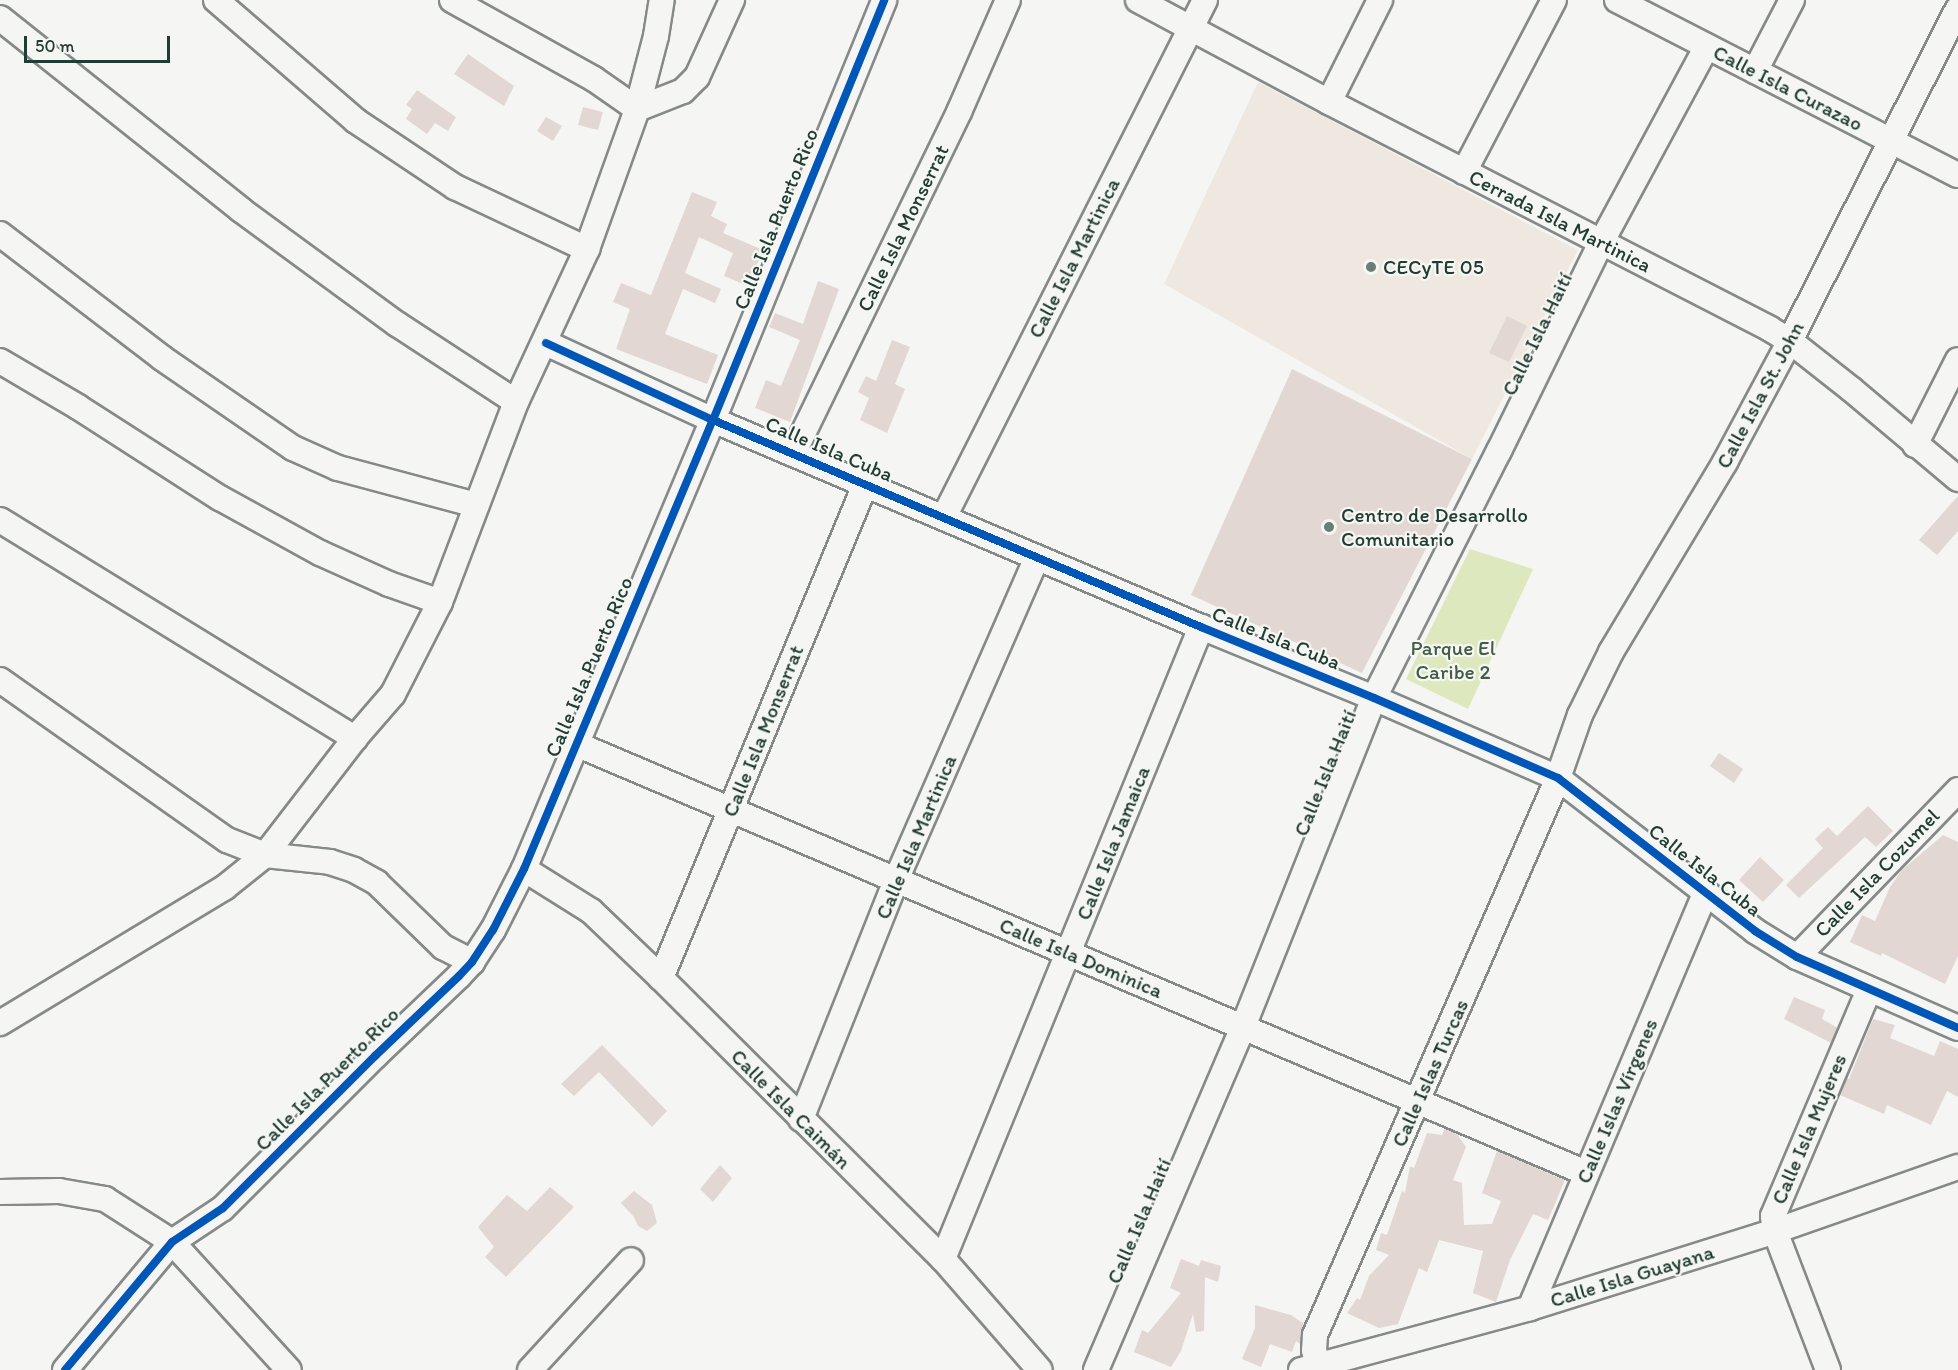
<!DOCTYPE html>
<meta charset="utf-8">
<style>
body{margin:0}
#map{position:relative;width:1958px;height:1370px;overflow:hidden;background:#f5f5f3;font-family:Itim,sans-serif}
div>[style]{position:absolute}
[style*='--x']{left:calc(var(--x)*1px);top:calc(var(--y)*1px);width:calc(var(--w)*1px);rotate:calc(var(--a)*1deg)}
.built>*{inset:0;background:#efe8e1}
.green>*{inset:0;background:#dee8be}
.building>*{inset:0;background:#e2d7d2}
.roads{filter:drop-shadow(2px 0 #858a88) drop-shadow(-2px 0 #858a88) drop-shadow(0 2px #858a88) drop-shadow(0 -2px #858a88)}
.minor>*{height:24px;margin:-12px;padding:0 12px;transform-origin:12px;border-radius:12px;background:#f5f5f3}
.cycleway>*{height:8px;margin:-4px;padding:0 4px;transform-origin:4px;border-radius:4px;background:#0057b8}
.dots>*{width:16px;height:16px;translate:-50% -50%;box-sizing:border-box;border:3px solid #f6f6f2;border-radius:50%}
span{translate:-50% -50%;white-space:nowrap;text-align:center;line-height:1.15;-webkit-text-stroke:4.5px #f6f6f2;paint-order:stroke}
.street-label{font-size:21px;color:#1f3d34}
.poi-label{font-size:21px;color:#1f3d34}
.left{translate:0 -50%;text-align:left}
.park-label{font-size:21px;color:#425d47}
.scale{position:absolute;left:24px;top:36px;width:146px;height:27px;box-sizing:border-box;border:3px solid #1f3d34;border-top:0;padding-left:8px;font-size:18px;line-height:21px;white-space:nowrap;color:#1f3d34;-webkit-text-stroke:4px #f6f6f2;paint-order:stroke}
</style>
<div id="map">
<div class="built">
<i style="clip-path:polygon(1258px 82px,1578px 250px,1472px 459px,1164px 284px)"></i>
</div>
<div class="green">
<i style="clip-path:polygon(1470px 549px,1533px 569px,1468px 709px,1406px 679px)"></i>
</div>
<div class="building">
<i style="clip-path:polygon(468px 54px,514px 86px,504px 106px,454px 74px)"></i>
<i style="clip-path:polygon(417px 90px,456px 117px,448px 131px,435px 123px,427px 134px,406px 119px,412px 109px,406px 105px)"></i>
<i style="clip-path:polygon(583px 107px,603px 112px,598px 130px,578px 125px)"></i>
<i style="clip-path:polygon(546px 117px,562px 126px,553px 141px,537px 131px)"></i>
<i style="clip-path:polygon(692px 192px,717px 202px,711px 216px,727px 224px,723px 233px,763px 250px,748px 286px,724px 276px,733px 253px,699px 237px,685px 273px,721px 289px,715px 303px,683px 289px,665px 334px,718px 355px,707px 384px,616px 349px,630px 309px,613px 302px,621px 283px,651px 295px)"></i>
<i style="clip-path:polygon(818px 281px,839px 289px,790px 422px,755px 408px,766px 380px,781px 386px,800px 340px,769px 327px,775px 313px,803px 324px)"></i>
<i style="clip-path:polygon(1507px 316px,1527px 326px,1509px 362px,1489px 353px)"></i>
<i style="clip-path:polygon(892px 340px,910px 347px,895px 384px,905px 389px,887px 433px,860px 420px,869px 398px,858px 392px,866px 376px,876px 381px)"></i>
<i style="clip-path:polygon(1292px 369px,1472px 459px,1362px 673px,1191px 595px)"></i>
<i style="clip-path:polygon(1958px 496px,1958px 531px,1937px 555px,1919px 540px)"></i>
<i style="clip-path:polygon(1719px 753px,1743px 769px,1734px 783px,1710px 766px)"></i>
<i style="clip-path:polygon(1868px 806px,1893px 831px,1876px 847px,1865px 837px,1799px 898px,1786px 885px,1823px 848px,1815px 839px,1828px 827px,1837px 836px)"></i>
<i style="clip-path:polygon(1943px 835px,1958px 842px,1958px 956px,1945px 984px,1882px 953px,1881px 956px,1850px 942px,1862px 915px,1875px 921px,1890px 887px,1902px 870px)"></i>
<i style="clip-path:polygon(1760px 857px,1784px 880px,1763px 902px,1739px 880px)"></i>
<i style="clip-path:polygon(1794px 997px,1825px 1010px,1822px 1019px,1838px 1028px,1831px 1043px,1784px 1019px)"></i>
<i style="clip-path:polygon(1873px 1019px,1895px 1025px,1890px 1038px,1934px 1056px,1940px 1041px,1958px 1049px,1958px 1097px,1947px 1091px,1931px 1125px,1887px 1105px,1884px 1114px,1840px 1095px,1847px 1078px,1849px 1079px)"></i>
<i style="clip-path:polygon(602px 1045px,667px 1111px,652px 1127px,599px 1072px,574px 1096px,561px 1084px)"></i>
<i style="clip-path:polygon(1445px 1128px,1457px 1134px,1466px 1147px,1453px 1180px,1462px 1183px,1464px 1225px,1492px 1224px,1501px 1201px,1482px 1193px,1497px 1151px,1565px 1180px,1548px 1220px,1533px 1214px,1510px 1260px,1496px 1302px,1473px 1293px,1483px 1251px,1439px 1240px,1427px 1272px,1419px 1268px,1398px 1324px,1379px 1328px,1347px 1313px,1357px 1298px,1360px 1300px,1369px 1276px,1389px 1255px,1376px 1250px,1381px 1233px,1387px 1235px,1402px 1191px,1405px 1193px,1410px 1166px,1414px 1168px,1427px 1133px,1442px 1135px)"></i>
<i style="clip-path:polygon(720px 1165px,732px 1178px,713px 1202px,700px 1189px)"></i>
<i style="clip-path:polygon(550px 1187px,574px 1207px,506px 1277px,485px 1257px,494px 1247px,478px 1227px,507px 1195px,527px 1211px)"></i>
<i style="clip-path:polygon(634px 1191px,652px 1205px,657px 1223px,647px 1231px,638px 1226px,634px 1217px,621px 1203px)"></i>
<i style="clip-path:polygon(1181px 1259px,1199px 1266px,1201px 1260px,1221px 1266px,1218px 1282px,1205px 1277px,1204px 1331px,1196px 1332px,1193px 1314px,1181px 1351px,1171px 1367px,1134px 1352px,1142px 1330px,1148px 1333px,1181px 1293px,1170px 1288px)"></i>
<i style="clip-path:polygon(1255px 1305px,1291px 1315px,1304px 1324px,1300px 1344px,1296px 1341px,1292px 1352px,1270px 1344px,1261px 1367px,1242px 1359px,1255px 1328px)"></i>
</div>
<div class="roads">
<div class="minor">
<i style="--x:216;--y:0;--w:185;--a:40.8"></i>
<i style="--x:356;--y:121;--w:119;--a:33.7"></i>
<i style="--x:455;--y:187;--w:146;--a:25.2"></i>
<i style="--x:452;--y:0;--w:162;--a:29.1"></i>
<i style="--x:594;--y:79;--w:52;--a:34.9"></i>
<i style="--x:1138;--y:0;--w:217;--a:28.1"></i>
<i style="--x:1329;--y:102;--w:496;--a:27.2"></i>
<i style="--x:1770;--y:329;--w:23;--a:31"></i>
<i style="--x:1790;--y:341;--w:78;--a:38.2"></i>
<i style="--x:1851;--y:389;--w:140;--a:40.1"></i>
<i style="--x:1617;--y:0;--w:383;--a:27.2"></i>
<i style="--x:0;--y:18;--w:308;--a:38.5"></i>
<i style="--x:241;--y:210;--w:193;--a:36.2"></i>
<i style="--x:397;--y:324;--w:142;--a:33.2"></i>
<i style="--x:1755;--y:71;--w:80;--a:-62.5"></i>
<i style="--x:1329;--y:102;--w:114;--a:-63.4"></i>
<i style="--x:637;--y:109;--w:49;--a:-21.4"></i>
<i style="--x:683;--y:91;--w:20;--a:-45"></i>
<i style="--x:697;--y:77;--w:85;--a:-65.6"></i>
<i style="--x:1464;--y:172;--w:194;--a:-62.4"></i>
<i style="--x:0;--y:234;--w:204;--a:37.4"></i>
<i style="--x:162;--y:358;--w:159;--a:34.5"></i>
<i style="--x:293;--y:448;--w:49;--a:24"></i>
<i style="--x:338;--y:468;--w:143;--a:15"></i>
<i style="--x:546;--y:343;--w:184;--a:24.8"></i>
<i style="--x:713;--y:420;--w:530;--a:22.99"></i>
<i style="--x:1201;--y:627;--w:187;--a:22.3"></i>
<i style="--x:1374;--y:698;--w:201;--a:23.5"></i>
<i style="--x:1558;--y:778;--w:249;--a:37.8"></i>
<i style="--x:1755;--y:931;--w:49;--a:31.8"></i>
<i style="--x:1797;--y:957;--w:176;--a:23.8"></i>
<i style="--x:0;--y:361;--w:91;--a:30.5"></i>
<i style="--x:78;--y:407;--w:169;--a:32.7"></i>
<i style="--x:220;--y:498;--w:114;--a:28.8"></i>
<i style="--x:320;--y:553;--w:76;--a:24.2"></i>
<i style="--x:389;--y:584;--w:54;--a:19.4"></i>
<i style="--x:1915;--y:445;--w:95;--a:-63.2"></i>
<i style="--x:793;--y:454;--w:380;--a:-64.1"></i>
<i style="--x:959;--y:112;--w:122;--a:-66.4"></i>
<i style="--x:944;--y:517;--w:579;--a:-63.21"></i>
<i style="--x:0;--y:520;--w:417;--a:31.6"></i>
<i style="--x:0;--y:680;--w:278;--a:35.2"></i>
<i style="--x:227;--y:840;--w:41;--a:21.5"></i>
<i style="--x:265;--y:855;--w:65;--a:6.1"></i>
<i style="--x:330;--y:862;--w:25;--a:18"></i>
<i style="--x:354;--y:870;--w:26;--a:29"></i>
<i style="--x:377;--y:883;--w:92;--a:44.1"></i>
<i style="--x:443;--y:947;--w:33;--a:27"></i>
<i style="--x:576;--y:744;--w:1097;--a:23.01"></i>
<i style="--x:524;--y:869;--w:79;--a:32.1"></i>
<i style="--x:591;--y:911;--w:97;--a:43.7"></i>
<i style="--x:661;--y:978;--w:398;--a:44.9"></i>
<i style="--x:943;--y:1259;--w:147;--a:48.9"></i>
<i style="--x:1797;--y:957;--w:232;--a:-46"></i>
<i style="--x:661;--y:978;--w:534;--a:-67.52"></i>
<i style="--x:0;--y:1023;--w:262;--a:-31.1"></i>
<i style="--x:224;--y:888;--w:53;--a:-38.8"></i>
<i style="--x:265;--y:855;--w:148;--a:-52.4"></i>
<i style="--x:355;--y:738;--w:58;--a:-49.2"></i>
<i style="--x:393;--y:694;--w:103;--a:-62.9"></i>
<i style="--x:440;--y:602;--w:214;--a:-69.2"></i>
<i style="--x:516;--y:402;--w:169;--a:-65.1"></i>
<i style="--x:587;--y:249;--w:149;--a:-70.3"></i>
<i style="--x:637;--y:109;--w:75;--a:-75.4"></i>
<i style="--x:656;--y:36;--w:36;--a:-81"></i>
<i style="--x:801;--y:1119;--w:257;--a:-68.3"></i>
<i style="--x:896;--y:880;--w:352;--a:-66.4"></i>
<i style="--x:0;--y:1192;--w:59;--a:-1"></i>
<i style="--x:59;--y:1191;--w:47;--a:9.9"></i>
<i style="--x:105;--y:1199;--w:80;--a:32.7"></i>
<i style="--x:172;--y:1242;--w:173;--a:47.6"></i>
<i style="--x:943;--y:1259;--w:683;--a:-67.79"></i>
<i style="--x:1530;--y:1308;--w:450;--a:-67.1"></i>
<i style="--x:65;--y:1370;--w:167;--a:-50.1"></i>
<i style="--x:172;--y:1242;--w:61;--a:-33.7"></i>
<i style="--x:223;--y:1208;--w:215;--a:-45"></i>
<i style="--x:375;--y:1056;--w:116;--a:-43.6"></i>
<i style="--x:459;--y:976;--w:19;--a:-47"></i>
<i style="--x:472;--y:962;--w:38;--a:-57"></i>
<i style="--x:493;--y:930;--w:68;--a:-63.1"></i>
<i style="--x:524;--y:869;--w:487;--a:-67.2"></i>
<i style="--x:713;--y:420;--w:453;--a:-67.8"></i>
<i style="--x:530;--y:1370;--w:149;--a:-47.4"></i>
<i style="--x:1096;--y:1370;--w:373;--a:-66.8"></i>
<i style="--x:1243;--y:1027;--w:354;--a:-68.3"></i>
<i style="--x:1374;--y:698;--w:277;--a:-63.2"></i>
<i style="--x:1499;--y:451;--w:234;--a:-63.9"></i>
<i style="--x:1602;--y:241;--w:221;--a:-61.7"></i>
<i style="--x:1301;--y:1370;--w:237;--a:-15.1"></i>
<i style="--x:1530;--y:1308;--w:257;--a:-17.4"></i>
<i style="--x:1775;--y:1231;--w:194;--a:-19.3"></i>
<i style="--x:1318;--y:1370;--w:20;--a:-101"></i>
<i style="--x:1314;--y:1350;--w:15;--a:-86"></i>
<i style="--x:1315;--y:1335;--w:608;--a:-66.43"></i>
<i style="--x:1558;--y:778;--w:67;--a:-70.8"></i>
<i style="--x:1580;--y:715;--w:70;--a:-63.8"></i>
<i style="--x:1611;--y:652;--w:222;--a:-59"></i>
<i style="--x:1725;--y:462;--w:137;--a:-61.8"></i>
<i style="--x:1790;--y:341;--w:372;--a:-63.2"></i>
<i style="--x:1828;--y:1370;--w:149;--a:-110.9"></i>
<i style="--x:1775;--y:1231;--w:15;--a:-98"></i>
<i style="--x:1773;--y:1216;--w:246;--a:-67"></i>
</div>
</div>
<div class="cycleway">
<i style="--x:546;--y:343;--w:184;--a:24.8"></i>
<i style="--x:713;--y:420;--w:530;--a:22.99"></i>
<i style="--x:1201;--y:627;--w:187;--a:22.3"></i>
<i style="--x:1374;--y:698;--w:201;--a:23.5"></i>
<i style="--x:1558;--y:778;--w:249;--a:37.8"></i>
<i style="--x:1755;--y:931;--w:49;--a:31.8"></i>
<i style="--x:1797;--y:957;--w:176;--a:23.8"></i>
<i style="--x:65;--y:1370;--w:167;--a:-50.1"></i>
<i style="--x:172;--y:1242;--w:61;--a:-33.7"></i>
<i style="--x:223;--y:1208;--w:215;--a:-45"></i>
<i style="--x:375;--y:1056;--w:116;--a:-43.6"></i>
<i style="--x:459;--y:976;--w:19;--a:-47"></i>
<i style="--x:472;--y:962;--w:38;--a:-57"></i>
<i style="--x:493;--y:930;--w:68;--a:-63.1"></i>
<i style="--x:524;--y:869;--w:487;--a:-67.2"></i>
<i style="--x:713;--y:420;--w:453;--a:-67.8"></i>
</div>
<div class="dots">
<i style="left:1371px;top:267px;background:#6a7d77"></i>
<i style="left:1329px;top:527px;background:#6a7d77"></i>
</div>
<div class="street-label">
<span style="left:1788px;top:88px;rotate:27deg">Calle Isla Curazao</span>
<span style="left:776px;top:219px;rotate:-68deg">Calle Isla Puerto Rico</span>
<span style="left:1560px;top:221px;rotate:27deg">Cerrada Isla Martinica</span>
<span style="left:903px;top:228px;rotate:-64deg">Calle Isla Monserrat</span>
<span style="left:1074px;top:258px;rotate:-63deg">Calle Isla Martinica</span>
<span style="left:1537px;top:334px;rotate:-64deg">Calle Isla Haití</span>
<span style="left:1760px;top:395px;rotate:-62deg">Calle Isla St. John</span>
<span style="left:829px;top:449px;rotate:23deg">Calle Isla Cuba</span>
<span style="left:1276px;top:638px;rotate:22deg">Calle Isla Cuba</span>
<span style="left:589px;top:667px;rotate:-67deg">Calle Isla Puerto Rico</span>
<span style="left:763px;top:731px;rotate:-68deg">Calle Isla Monserrat</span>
<span style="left:1325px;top:773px;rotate:-68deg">Calle Isla Haití</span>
<span style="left:916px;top:837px;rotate:-67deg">Calle Isla Martinica</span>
<span style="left:1113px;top:843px;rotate:-68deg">Calle Isla Jamaica</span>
<span style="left:1705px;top:870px;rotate:38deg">Calle Isla Cuba</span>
<span style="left:1877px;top:873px;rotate:-46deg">Calle Isla Cozumel</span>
<span style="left:1081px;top:958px;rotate:23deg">Calle Isla Dominica</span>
<span style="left:1430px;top:1073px;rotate:-66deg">Calle Islas Turcas</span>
<span style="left:327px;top:1079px;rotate:-45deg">Calle Isla Puerto Rico</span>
<span style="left:1617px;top:1101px;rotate:-67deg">Calle Islas Vírgenes</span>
<span style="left:791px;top:1109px;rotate:45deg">Calle Isla Caimán</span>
<span style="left:1809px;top:1129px;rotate:-67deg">Calle Isla Mujeres</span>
<span style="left:1139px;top:1221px;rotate:-67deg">Calle Isla Haití</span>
<span style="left:1632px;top:1276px;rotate:-17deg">Calle Isla Guayana</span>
</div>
<div class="poi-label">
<span class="left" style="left:1383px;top:267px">CECyTE 05</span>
<span class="left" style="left:1341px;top:527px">Centro de Desarrollo<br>Comunitario</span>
</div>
<div class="park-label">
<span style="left:1453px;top:660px">Parque El<br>Caribe 2</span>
</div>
<div class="scale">50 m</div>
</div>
